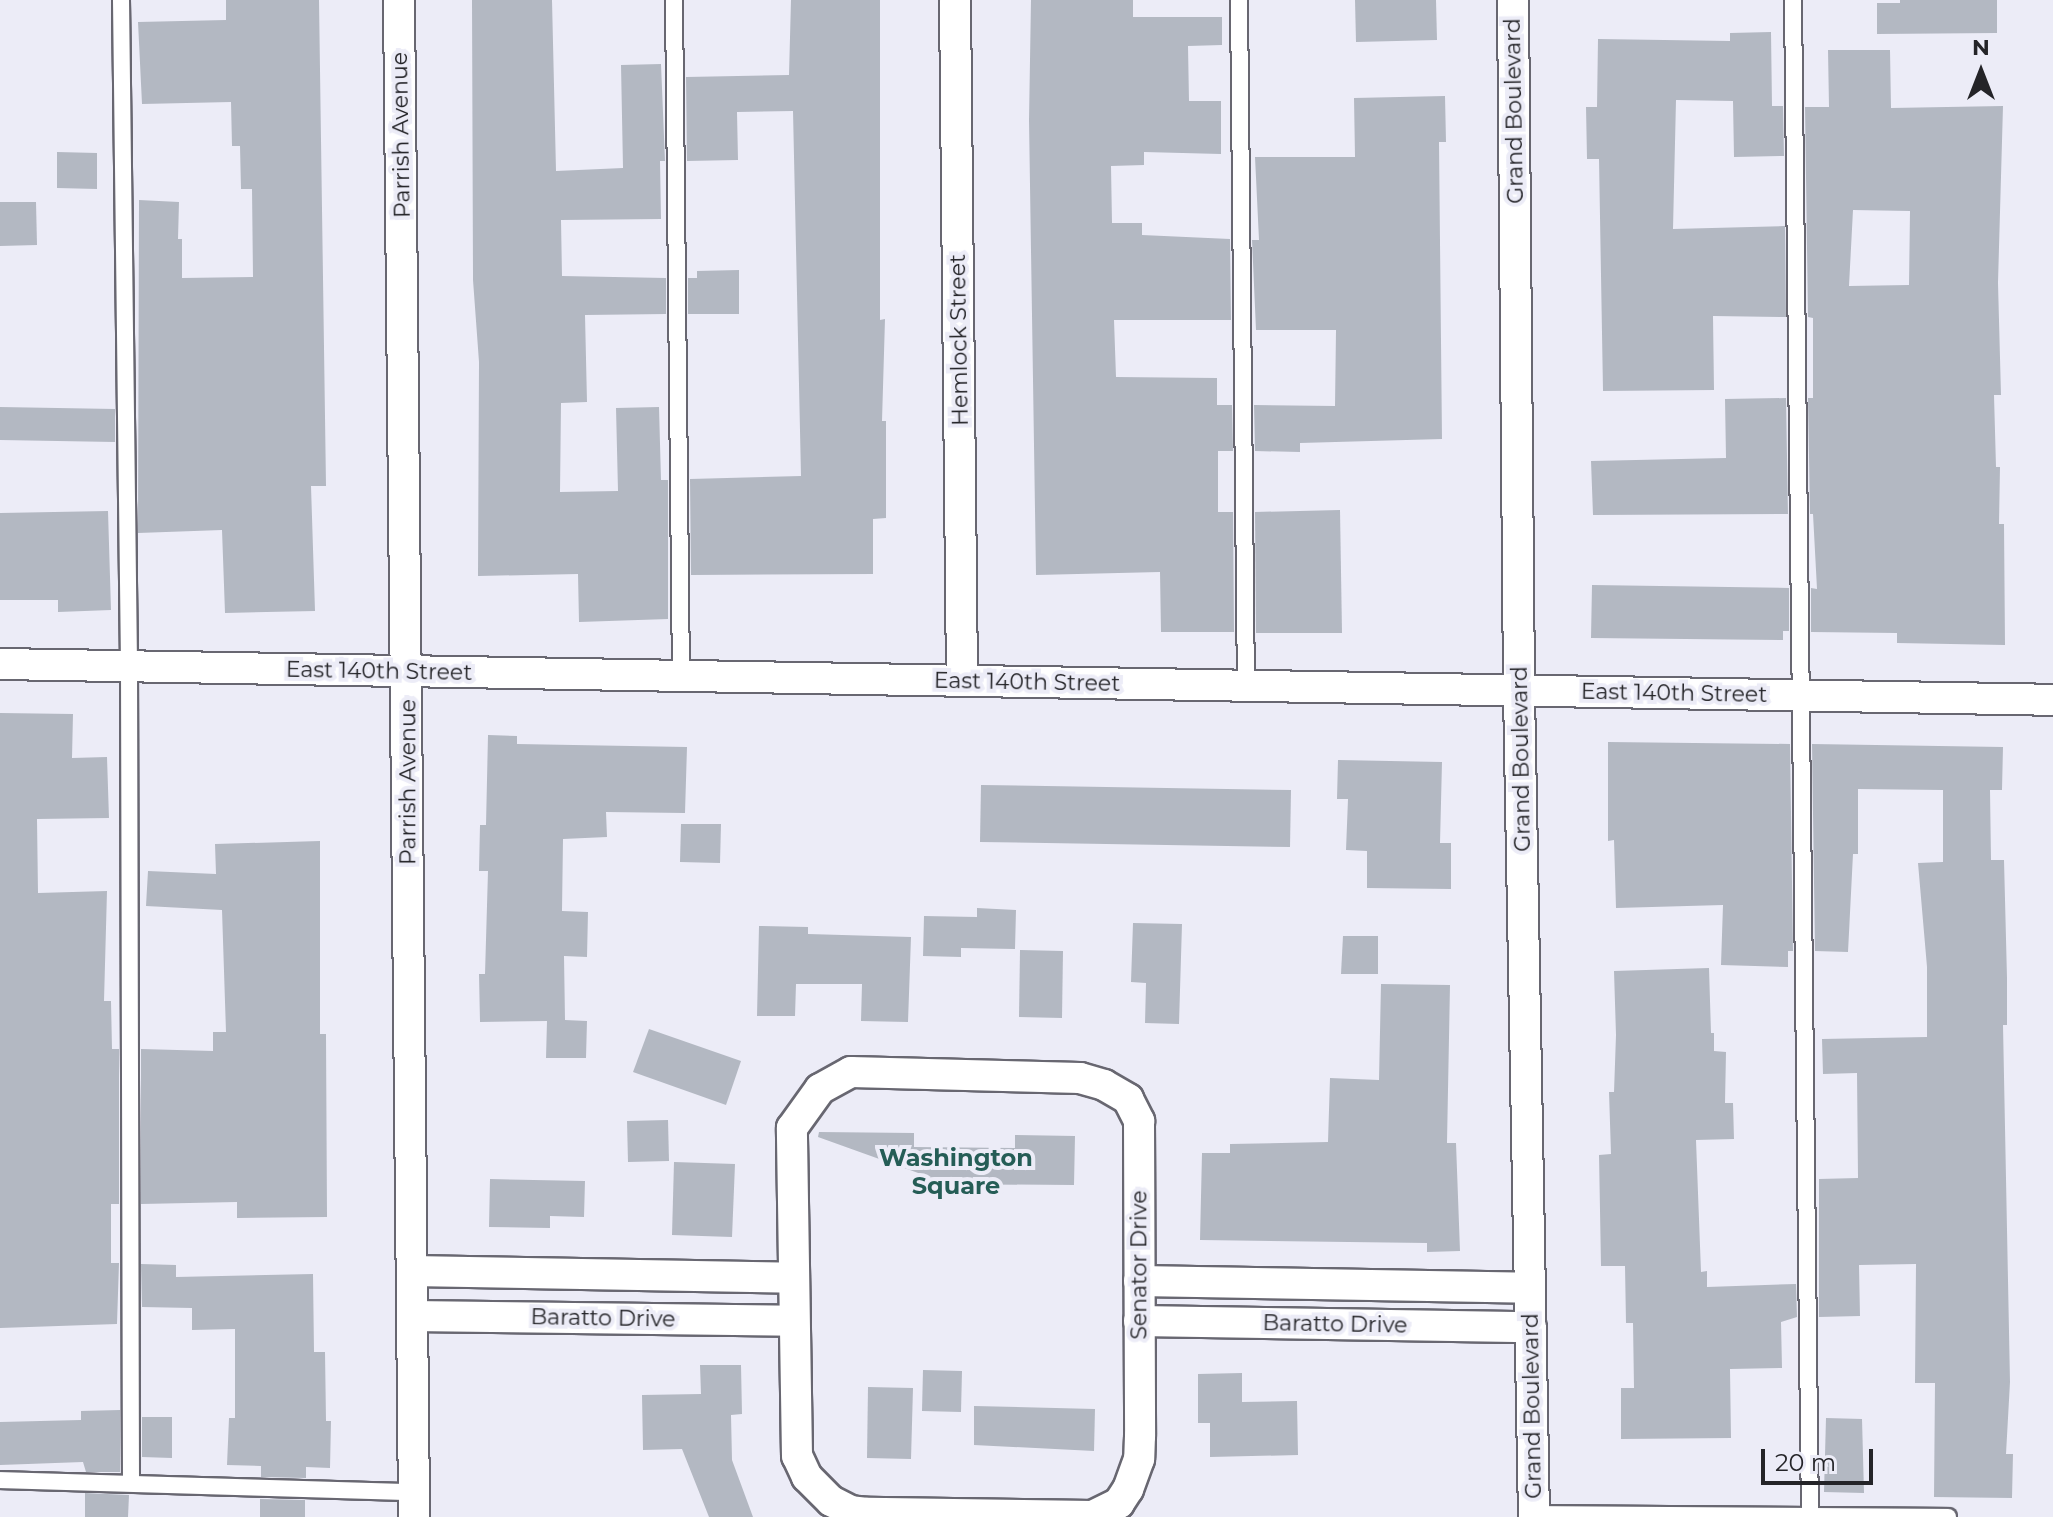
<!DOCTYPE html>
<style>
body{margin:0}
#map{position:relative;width:2053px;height:1517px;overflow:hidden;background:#ececf7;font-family:Montserrat,sans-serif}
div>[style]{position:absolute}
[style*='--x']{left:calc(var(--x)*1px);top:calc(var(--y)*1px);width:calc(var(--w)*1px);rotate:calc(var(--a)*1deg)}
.building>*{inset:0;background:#b3b8c2}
.roads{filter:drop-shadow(2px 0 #686771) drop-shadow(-2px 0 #686771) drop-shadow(0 2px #686771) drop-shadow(0 -2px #686771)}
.lane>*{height:16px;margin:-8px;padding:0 8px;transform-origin:8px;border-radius:8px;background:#fff}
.street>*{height:30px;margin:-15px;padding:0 15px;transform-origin:15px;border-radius:15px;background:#fff}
span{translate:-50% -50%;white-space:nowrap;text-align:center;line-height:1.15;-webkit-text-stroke:8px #ececf7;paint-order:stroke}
.street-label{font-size:22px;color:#242428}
.neighbourhood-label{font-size:24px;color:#255d56;font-weight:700}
.north{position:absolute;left:1941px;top:32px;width:80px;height:80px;-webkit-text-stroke:6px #ececf7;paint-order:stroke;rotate:0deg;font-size:22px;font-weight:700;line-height:32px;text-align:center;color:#242428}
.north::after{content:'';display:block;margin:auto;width:28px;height:36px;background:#242428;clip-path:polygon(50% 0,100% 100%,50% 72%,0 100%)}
.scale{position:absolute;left:1761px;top:1449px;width:112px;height:36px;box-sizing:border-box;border:4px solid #242428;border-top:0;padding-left:10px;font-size:24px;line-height:28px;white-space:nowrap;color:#242428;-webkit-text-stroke:6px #ececf7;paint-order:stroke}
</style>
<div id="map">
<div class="building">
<i style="clip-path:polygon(226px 0,319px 0,326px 486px,311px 486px,315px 611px,225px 613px,222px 530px,138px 533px,139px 200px,179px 202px,178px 239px,182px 239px,182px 278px,253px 277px,252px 189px,241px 189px,240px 146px,232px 146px,231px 102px,142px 104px,138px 22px,226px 20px)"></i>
<i style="clip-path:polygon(472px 0,552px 0,556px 171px,623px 168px,621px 65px,661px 64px,665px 161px,660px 161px,661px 219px,561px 220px,562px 276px,666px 278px,666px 314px,585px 315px,587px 402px,561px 403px,560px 492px,618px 491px,616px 408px,659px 407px,661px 480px,668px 480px,668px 619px,579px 622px,578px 574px,478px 576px,479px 362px,473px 280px)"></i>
<i style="clip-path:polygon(791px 0,880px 0,880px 320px,885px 319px,882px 421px,886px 421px,886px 518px,873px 519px,873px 574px,691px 575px,690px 479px,801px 476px,793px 111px,737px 112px,738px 160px,687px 161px,686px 77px,789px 75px)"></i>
<i style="clip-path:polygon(1031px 0,1133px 0,1133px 17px,1222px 17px,1222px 45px,1188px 46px,1189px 101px,1221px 101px,1221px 154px,1144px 152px,1144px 165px,1111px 166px,1112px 223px,1142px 223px,1142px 235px,1230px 239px,1231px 320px,1114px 320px,1116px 377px,1217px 378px,1217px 405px,1232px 405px,1233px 451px,1218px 451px,1218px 512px,1233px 512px,1234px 632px,1161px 632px,1160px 572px,1036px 575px,1029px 120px)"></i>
<i style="clip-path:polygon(1355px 0,1436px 0,1437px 40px,1356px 42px)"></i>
<i style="clip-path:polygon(1900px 0,1997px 0,1997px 33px,1877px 34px,1877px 3px,1900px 3px)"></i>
<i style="clip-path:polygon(1771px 32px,1772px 106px,1783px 106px,1784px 156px,1734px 157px,1733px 101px,1676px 100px,1673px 229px,1785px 226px,1786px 317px,1713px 316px,1714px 390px,1603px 391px,1599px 159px,1587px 159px,1586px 107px,1597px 107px,1598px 39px,1730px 41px,1730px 33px)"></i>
<i style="clip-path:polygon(evenodd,1828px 50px,1890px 50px,1891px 108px,2003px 106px,1998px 283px,2001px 395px,1994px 395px,1996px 467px,2000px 467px,1999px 524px,2004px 524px,2005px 645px,1897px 643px,1897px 633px,1811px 632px,1811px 588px,1817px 589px,1813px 514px,1810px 514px,1808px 398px,1813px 398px,1813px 318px,1808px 317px,1805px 107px,1829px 107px,1828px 50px,1853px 210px,1910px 211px,1909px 285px,1849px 286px,1853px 210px)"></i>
<i style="clip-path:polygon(1445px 96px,1446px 142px,1439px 142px,1442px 439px,1300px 443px,1300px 452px,1255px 451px,1254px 405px,1335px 406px,1336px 330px,1256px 330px,1252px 240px,1259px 240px,1255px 157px,1355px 157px,1354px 98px)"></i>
<i style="clip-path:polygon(57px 152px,97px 153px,97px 189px,57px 188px)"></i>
<i style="clip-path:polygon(0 202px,36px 202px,37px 245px,0 246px)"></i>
<i style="clip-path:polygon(739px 270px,739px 314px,688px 314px,688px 278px,697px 278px,697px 271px)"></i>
<i style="clip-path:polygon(1786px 398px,1788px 514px,1593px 515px,1591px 461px,1726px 458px,1725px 399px)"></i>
<i style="clip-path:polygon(0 407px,115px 409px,115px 442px,0 440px)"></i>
<i style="clip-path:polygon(1340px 510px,1342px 633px,1256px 633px,1255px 512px)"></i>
<i style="clip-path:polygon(108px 511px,111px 610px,58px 612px,58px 600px,0 600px,0 513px)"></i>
<i style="clip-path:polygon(1592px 585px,1789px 588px,1789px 631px,1783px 631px,1783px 640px,1591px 638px)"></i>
<i style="clip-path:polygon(0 713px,73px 714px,72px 758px,107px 757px,109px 818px,37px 819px,38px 893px,107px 891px,104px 1001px,111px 1001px,112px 1049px,119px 1049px,119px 1204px,111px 1204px,111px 1263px,119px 1263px,117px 1324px,0 1328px)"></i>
<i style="clip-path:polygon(488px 735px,517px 736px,517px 744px,687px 747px,685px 813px,606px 812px,607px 837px,563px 839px,562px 911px,588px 912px,587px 957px,564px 956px,565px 1020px,587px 1021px,586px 1058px,546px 1058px,547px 1021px,480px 1022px,479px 974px,485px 974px,488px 871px,479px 871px,480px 825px,486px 825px)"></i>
<i style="clip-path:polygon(1608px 742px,1790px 744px,1793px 951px,1788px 951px,1788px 967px,1721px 965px,1723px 905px,1616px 908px,1614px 840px,1608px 841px)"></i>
<i style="clip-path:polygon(1812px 744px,2003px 747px,2002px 790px,1990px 790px,1991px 860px,2004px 860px,2007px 978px,2007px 1025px,2003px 1025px,2010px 1382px,2006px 1454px,2013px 1454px,2012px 1498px,1934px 1497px,1935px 1383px,1915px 1383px,1916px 1264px,1859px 1265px,1860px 1316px,1819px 1317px,1819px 1179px,1858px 1178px,1857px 1073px,1823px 1074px,1822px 1039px,1927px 1037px,1927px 967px,1918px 863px,1943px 862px,1943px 790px,1858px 789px,1858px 854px,1853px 854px,1848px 952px,1815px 951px)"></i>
<i style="clip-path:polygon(1338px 760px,1442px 762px,1440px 843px,1451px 843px,1451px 889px,1367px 888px,1367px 851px,1346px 850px,1348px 799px,1337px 799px)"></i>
<i style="clip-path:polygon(981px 785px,1291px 790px,1290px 847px,980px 842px)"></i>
<i style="clip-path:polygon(681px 824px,721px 824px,720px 863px,680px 862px)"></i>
<i style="clip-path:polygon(320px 841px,320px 1034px,326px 1034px,327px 1217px,237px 1218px,237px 1202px,141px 1204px,141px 1049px,213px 1051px,213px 1032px,226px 1032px,222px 910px,146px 906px,148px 871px,216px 874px,215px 844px)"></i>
<i style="clip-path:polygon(977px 908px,1016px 910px,1015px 949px,961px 948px,961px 957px,923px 956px,924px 916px,977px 917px)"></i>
<i style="clip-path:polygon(1133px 923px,1182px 924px,1179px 1024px,1145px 1023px,1146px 983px,1131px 982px)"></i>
<i style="clip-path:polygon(759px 926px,808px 927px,808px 934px,911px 937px,908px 1022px,861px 1021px,862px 984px,796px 984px,795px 1016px,757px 1016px)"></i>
<i style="clip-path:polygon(1343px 936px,1378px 936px,1378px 974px,1341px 974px)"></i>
<i style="clip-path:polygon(1020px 950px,1063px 951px,1062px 1018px,1019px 1017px)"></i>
<i style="clip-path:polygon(1709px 968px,1711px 1033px,1714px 1033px,1714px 1051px,1726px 1052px,1725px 1103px,1733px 1103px,1734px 1139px,1696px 1140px,1701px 1272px,1707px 1271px,1707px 1287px,1796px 1284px,1797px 1317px,1781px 1322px,1782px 1368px,1730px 1369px,1731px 1438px,1621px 1439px,1621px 1388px,1634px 1388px,1633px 1323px,1626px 1323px,1625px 1266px,1601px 1266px,1599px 1155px,1611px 1154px,1609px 1092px,1614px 1092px,1616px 1035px,1614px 971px)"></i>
<i style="clip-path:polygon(1381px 984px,1450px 985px,1447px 1143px,1456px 1143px,1460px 1251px,1427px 1252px,1427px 1243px,1200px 1240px,1202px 1153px,1230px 1153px,1230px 1144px,1328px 1142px,1330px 1078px,1379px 1080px)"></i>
<i style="clip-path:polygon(649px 1029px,741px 1061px,726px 1105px,633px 1072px)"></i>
<i style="clip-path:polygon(668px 1120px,669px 1161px,628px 1162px,627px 1121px)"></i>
<i style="clip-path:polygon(819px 1132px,914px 1133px,914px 1147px,1015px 1148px,1015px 1135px,1075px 1136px,1074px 1185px,920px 1184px,921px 1174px,818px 1137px)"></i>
<i style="clip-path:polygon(674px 1162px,735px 1164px,732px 1237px,672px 1235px)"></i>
<i style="clip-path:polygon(490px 1179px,585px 1181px,584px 1217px,550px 1216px,550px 1228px,489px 1227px)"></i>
<i style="clip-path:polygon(141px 1264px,176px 1265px,176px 1277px,313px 1274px,314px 1352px,325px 1352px,326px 1421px,331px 1421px,330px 1468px,306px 1467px,306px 1478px,261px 1477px,261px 1466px,227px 1465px,229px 1418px,235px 1418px,235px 1329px,192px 1330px,192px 1308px,142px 1307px)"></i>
<i style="clip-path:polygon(700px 1365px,741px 1365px,742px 1414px,731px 1415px,732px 1460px,753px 1517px,709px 1517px,682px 1449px,643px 1450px,642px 1395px,701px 1394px)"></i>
<i style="clip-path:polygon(923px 1370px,962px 1371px,961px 1412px,922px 1411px)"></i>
<i style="clip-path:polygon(1242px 1373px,1242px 1402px,1297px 1401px,1298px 1455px,1210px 1457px,1210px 1423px,1198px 1423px,1198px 1374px)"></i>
<i style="clip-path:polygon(868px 1387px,913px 1388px,911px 1459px,867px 1458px)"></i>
<i style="clip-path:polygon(974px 1406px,1095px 1409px,1094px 1451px,974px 1445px)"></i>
<i style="clip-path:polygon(120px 1410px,120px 1472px,86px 1472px,83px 1462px,0 1465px,0 1422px,81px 1420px,81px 1411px)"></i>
<i style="clip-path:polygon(142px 1417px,172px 1417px,172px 1458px,142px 1457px)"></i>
<i style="clip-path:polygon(1826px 1418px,1862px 1419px,1864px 1493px,1824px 1492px)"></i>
<i style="clip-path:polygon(85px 1493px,129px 1495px,128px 1517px,85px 1517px)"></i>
<i style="clip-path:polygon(260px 1499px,305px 1500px,305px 1517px,260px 1517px)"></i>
</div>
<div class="roads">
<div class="lane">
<i style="--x:121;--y:0;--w:666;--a:89.31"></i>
<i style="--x:129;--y:666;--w:817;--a:89.86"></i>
<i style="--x:674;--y:0;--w:676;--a:89.41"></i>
<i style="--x:1239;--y:0;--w:686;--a:89.42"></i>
<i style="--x:1793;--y:0;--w:1515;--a:89.36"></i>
<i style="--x:0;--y:1480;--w:414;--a:1.7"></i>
<i style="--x:1534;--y:1514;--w:414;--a:0.4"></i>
</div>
<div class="street">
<i style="--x:399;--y:0;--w:1517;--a:89.43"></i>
<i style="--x:955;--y:0;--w:681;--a:89.41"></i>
<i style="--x:1513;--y:0;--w:691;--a:89.5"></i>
<i style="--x:1519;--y:691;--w:826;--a:88.96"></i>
<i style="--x:0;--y:664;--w:2053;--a:1"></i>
<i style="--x:851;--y:1072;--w:229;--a:1.5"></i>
<i style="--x:1080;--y:1078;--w:25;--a:16"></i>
<i style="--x:1104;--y:1085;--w:28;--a:30"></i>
<i style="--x:1128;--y:1099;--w:25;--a:63"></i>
<i style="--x:1139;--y:1121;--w:315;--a:89.8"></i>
<i style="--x:1140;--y:1436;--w:23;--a:92"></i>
<i style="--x:1139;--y:1459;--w:32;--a:110"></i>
<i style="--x:1128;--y:1489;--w:17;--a:123"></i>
<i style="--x:1119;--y:1503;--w:30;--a:154"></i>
<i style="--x:1092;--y:1516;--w:225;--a:-179.2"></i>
<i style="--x:867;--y:1513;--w:16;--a:-173"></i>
<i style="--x:851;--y:1511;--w:22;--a:-153"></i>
<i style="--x:831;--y:1501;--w:34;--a:-135"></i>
<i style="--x:807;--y:1477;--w:23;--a:-115"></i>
<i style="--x:797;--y:1456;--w:328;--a:-90.9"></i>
<i style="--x:792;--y:1128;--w:48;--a:-54.3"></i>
<i style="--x:820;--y:1089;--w:35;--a:-29"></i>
<i style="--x:412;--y:1271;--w:382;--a:1"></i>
<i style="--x:1139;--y:1281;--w:391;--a:1"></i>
<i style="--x:412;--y:1316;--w:382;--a:0.7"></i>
<i style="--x:1139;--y:1321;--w:392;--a:0.9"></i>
</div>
</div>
<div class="street-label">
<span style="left:1514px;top:111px;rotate:-91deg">Grand Boulevard</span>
<span style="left:401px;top:135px;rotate:-91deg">Parrish Avenue</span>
<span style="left:959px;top:340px;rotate:-91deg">Hemlock Street</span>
<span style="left:379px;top:671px;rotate:1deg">East 140th Street</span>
<span style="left:1027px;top:682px;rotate:1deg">East 140th Street</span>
<span style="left:1674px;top:693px;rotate:1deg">East 140th Street</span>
<span style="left:1521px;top:759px;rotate:-91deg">Grand Boulevard</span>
<span style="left:408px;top:782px;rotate:-90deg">Parrish Avenue</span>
<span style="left:1139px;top:1265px;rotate:-90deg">Senator Drive</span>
<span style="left:603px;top:1318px;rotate:1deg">Baratto Drive</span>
<span style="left:1335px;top:1324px;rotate:1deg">Baratto Drive</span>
<span style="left:1532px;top:1406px;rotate:-91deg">Grand Boulevard</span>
</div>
<div class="neighbourhood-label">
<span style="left:956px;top:1172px">Washington<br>Square</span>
</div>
<div class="north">N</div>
<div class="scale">20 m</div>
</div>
